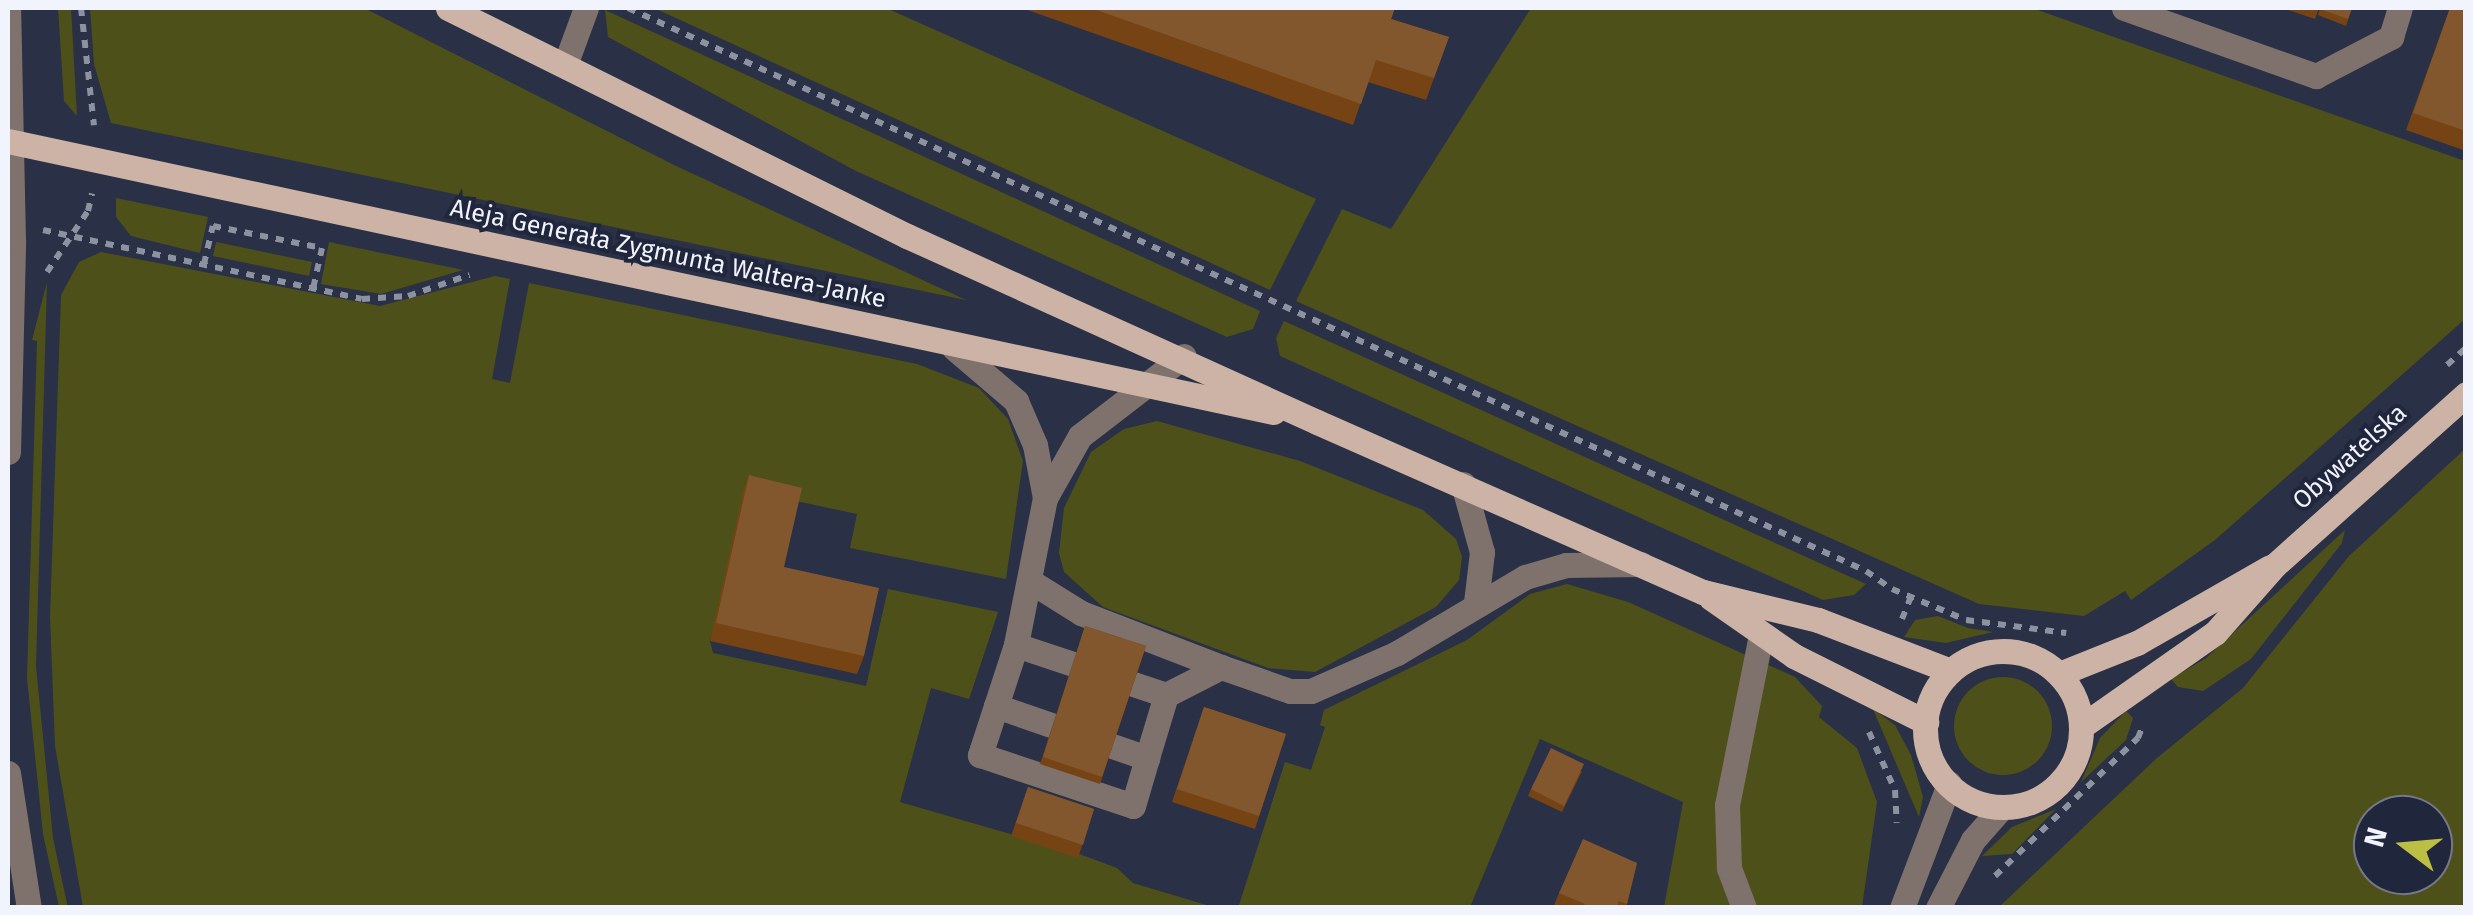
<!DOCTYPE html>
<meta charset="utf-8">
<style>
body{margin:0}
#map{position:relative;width:2473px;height:915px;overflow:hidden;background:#2a3046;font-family:"Fira Sans",sans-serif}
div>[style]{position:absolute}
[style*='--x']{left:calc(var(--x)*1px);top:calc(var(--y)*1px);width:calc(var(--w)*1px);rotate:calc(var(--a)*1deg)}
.green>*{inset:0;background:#4d5119}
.round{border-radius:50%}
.path>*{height:6px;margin-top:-3px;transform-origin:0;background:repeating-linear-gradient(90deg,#8d92a1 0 8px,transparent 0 16px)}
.minor>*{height:25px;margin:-12.5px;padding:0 12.5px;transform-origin:12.5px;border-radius:12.5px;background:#7f726c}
.major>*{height:25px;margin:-12.5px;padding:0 12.5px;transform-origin:12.5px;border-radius:12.5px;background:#ccb3a6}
.major>.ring{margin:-12.5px;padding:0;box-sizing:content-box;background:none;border:25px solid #ccb3a6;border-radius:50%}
.wall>*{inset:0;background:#764414}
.building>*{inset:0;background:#83572e}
span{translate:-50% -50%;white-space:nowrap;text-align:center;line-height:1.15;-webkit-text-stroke:8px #20263b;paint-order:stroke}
.street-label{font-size:25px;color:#f1f4fd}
.frame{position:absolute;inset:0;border:10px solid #f1f4fd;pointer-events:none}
.north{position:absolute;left:2353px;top:795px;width:100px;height:100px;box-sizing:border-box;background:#20263b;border:2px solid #747889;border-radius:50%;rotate:286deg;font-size:28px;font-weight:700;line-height:40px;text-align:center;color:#f1f4fd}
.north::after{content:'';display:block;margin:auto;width:35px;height:45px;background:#bbc044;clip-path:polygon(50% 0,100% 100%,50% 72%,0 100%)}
</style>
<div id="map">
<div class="green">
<i style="clip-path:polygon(58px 8px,71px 8px,77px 116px,64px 101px)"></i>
<i style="clip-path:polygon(90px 8px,364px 8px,676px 166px,966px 300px,111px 123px,94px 64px)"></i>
<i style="clip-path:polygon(654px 8px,886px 8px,1316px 199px,1270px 290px)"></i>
<i style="clip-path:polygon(1531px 8px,2032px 8px,2465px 161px,2465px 319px,2215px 540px,2131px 600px,2125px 591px,2084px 616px,1979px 604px,1296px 301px,1342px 209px,1391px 229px)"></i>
<i style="clip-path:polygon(605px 10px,1260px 311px,1253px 329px,1227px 337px,856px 171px,608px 37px)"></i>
<i style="clip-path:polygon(116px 198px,208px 217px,200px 253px,131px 236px,116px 217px)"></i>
<i style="clip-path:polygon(216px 242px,312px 262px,309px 276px,213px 256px)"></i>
<i style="clip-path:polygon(329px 242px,463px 270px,381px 294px,321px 284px)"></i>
<i style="clip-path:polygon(101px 252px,380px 306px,495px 276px,510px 279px,492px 379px,510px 383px,529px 283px,917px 364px,979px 388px,1008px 419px,1023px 461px,1006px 579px,850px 548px,857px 514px,749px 491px,710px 641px,713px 653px,866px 686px,888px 589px,998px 612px,969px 699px,931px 688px,900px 802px,1082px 855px,1117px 868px,1133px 883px,1213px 907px,83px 907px,55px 746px,50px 617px,61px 295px,79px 262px)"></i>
<i style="clip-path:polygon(47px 282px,36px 666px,53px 838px,68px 908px,59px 907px,43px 834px,27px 678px,37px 341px,32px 340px)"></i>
<i style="clip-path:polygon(1284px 321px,1866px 584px,1854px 595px,1823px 600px,1280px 356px,1276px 338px)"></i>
<i style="clip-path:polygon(1157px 421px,1300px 461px,1423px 510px,1456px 539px,1462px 557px,1459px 580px,1436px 607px,1315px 672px,1268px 668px,1103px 607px,1064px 572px,1059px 553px,1064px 508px,1091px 452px,1124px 429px)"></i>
<i style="clip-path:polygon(evenodd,2465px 449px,2465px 907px,1999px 907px,2157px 758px,2243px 688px,2349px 556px,2465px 449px,2373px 815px,2433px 815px,2433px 875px,2373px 875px,2373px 815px)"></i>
<i style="clip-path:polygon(2345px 530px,2342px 543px,2251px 659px,2203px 691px,2178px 687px,2171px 679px,2206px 658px)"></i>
<i style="clip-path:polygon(1567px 584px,1628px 602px,1795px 677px,1822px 706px,1819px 717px,1857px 748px,1877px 802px,1862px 907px,1664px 907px,1683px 802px,1540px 739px,1470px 907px,1238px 908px,1285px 762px,1311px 770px,1325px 727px,1320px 725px,1324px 710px,1467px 640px,1530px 594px)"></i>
<i style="clip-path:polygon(1938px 616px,1968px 628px,1993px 632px,1946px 643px,1904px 637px,1915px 620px)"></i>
<i class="round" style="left:1954px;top:677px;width:98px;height:98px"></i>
<i style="clip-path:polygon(1873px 709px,1895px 725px,1911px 755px,1923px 797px,1919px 817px)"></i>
<i style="clip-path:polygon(2126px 711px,2133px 718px,2126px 740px,2081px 782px,2100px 738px)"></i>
<i style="clip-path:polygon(2056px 809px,2012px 854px,1982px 856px,2012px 827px)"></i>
</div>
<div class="path">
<i style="--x:81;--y:8;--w:118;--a:83.7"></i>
<i style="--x:628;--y:8;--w:1360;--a:24.45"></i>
<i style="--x:1866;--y:571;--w:32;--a:35"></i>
<i style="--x:1892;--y:589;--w:80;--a:22.7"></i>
<i style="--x:1966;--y:620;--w:101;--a:7.4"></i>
<i style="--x:43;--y:230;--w:326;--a:12.2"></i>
<i style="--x:362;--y:299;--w:46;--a:-3.7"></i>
<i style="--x:408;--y:296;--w:65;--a:-19"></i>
<i style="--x:204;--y:264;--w:39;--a:-77"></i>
<i style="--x:213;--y:226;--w:111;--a:11.4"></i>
<i style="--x:322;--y:248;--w:42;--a:102.4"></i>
<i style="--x:47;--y:272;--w:73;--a:-56.1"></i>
<i style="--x:88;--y:211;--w:18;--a:-77"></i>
<i style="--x:2447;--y:365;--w:25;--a:-42"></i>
<i style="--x:1902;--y:619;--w:24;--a:-68"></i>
<i style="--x:1869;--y:732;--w:64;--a:65.9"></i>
<i style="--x:1895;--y:790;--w:33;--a:87"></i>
<i style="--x:1995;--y:876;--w:199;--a:-44"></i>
<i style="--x:2138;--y:738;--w:14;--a:-69"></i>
</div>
<div class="minor">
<i style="--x:2124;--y:8;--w:204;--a:19.5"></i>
<i style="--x:2316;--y:76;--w:85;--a:-27.5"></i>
<i style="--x:2391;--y:37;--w:30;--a:-73"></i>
<i style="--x:565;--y:65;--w:61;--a:-69.8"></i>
<i style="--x:954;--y:348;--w:82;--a:40.5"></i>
<i style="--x:1016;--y:401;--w:48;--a:66.6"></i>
<i style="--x:1035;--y:445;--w:54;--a:79.3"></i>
<i style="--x:1045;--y:498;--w:150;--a:101.2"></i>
<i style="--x:1016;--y:645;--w:158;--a:18.4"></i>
<i style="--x:1166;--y:695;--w:62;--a:-27"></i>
<i style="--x:1221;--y:667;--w:73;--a:19.2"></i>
<i style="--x:1290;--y:691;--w:21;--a:0"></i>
<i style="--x:1311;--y:691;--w:94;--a:-23.8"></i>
<i style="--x:1397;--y:653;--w:149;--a:-30.7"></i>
<i style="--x:1525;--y:577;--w:43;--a:-16.3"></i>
<i style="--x:1566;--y:565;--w:75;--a:-0.8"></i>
<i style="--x:8;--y:452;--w:211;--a:-88.6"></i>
<i style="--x:13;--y:241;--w:233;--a:-91.2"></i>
<i style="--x:1463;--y:484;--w:71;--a:74.4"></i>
<i style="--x:1482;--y:552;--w:50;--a:96.8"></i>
<i style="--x:1045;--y:498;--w:71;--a:-60.6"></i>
<i style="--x:1080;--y:436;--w:131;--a:-37.6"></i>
<i style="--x:1033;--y:583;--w:57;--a:32"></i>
<i style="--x:1081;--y:613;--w:150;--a:21.1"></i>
<i style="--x:1016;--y:645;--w:64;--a:108.2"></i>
<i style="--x:996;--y:706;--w:160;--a:19"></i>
<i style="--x:1147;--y:758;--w:66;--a:-73.2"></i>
<i style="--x:996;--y:706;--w:52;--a:108.1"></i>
<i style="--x:980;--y:755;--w:161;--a:18.4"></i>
<i style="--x:1133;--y:806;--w:50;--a:-73.7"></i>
<i style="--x:8;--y:773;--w:137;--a:81.2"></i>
<i style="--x:1744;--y:908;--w:43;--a:-110.6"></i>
<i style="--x:1729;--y:868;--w:63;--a:-91.8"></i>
<i style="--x:1727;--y:805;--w:173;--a:-78.7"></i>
<i style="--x:1902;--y:908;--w:133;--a:-69.2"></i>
<i style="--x:1938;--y:908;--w:76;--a:-62.8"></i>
<i style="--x:1973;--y:840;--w:44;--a:-48.7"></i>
</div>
<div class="major">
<i style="--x:448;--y:8;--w:513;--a:26.42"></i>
<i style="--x:907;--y:236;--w:450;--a:24.4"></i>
<i style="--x:1317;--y:422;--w:422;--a:23.8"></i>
<i style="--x:1703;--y:592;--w:118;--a:13.7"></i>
<i style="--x:1818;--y:620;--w:142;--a:21"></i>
<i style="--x:8;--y:141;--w:1294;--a:12.09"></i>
<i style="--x:1711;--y:598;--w:101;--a:34.9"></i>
<i style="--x:1794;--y:656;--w:148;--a:26.6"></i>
<i class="ring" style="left:1925px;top:651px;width:131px;height:131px"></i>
<i style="--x:2059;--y:674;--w:84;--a:-21.7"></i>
<i style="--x:2137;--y:643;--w:153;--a:-29.7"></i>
<i style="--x:2082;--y:726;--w:162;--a:-35"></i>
<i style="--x:2215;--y:633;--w:91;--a:-48.6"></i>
<i style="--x:2275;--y:565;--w:256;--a:-41.8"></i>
</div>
<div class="wall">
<i style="clip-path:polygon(1022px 8px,1395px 8px,1391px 19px,1449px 37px,1426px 100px,1368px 82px,1353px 125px)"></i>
<i style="clip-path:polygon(2282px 8px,2319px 8px,2315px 19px)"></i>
<i style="clip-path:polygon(2320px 8px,2352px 8px,2346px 26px,2318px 15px)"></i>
<i style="clip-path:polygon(2450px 8px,2466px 8px,2466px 151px,2406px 130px)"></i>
<i style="clip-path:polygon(749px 475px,784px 567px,864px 656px,857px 674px,710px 641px,743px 493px)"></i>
<i style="clip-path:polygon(1085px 626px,1146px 646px,1100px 784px,1040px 764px)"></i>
<i style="clip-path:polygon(1204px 707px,1286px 734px,1255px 829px,1172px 802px)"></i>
<i style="clip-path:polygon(1582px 771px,1562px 812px,1528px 796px,1531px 789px)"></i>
<i style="clip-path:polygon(1028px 787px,1094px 809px,1078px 858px,1011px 836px)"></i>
<i style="clip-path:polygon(1637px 863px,1626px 908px,1553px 908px,1559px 893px)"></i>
</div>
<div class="building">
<i style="clip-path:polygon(1091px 8px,1395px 8px,1391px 19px,1449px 37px,1434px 78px,1376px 60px,1361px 104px)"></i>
<i style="clip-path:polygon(2320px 8px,2352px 8px,2348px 19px,2320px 9px)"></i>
<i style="clip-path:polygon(2450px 8px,2466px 8px,2466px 131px,2413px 113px)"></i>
<i style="clip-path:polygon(749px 475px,802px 488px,784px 567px,879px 588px,864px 656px,716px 623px)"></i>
<i style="clip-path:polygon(1085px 626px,1146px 646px,1102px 777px,1043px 757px)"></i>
<i style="clip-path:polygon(1204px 707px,1286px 734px,1259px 816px,1177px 789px)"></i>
<i style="clip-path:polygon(1551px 748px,1584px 764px,1564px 806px,1531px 789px)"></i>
<i style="clip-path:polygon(1028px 787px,1094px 809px,1083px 845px,1016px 823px)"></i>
<i style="clip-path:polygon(1583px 839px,1637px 863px,1627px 904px,1619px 901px,1616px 908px,1582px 908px,1585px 904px,1559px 893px)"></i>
</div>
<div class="street-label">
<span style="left:668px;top:254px;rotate:12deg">Aleja Generała Zygmunta Waltera-Janke</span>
<span style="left:2350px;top:457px;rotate:-42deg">Obywatelska</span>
</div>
<div class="frame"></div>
<div class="north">N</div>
</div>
